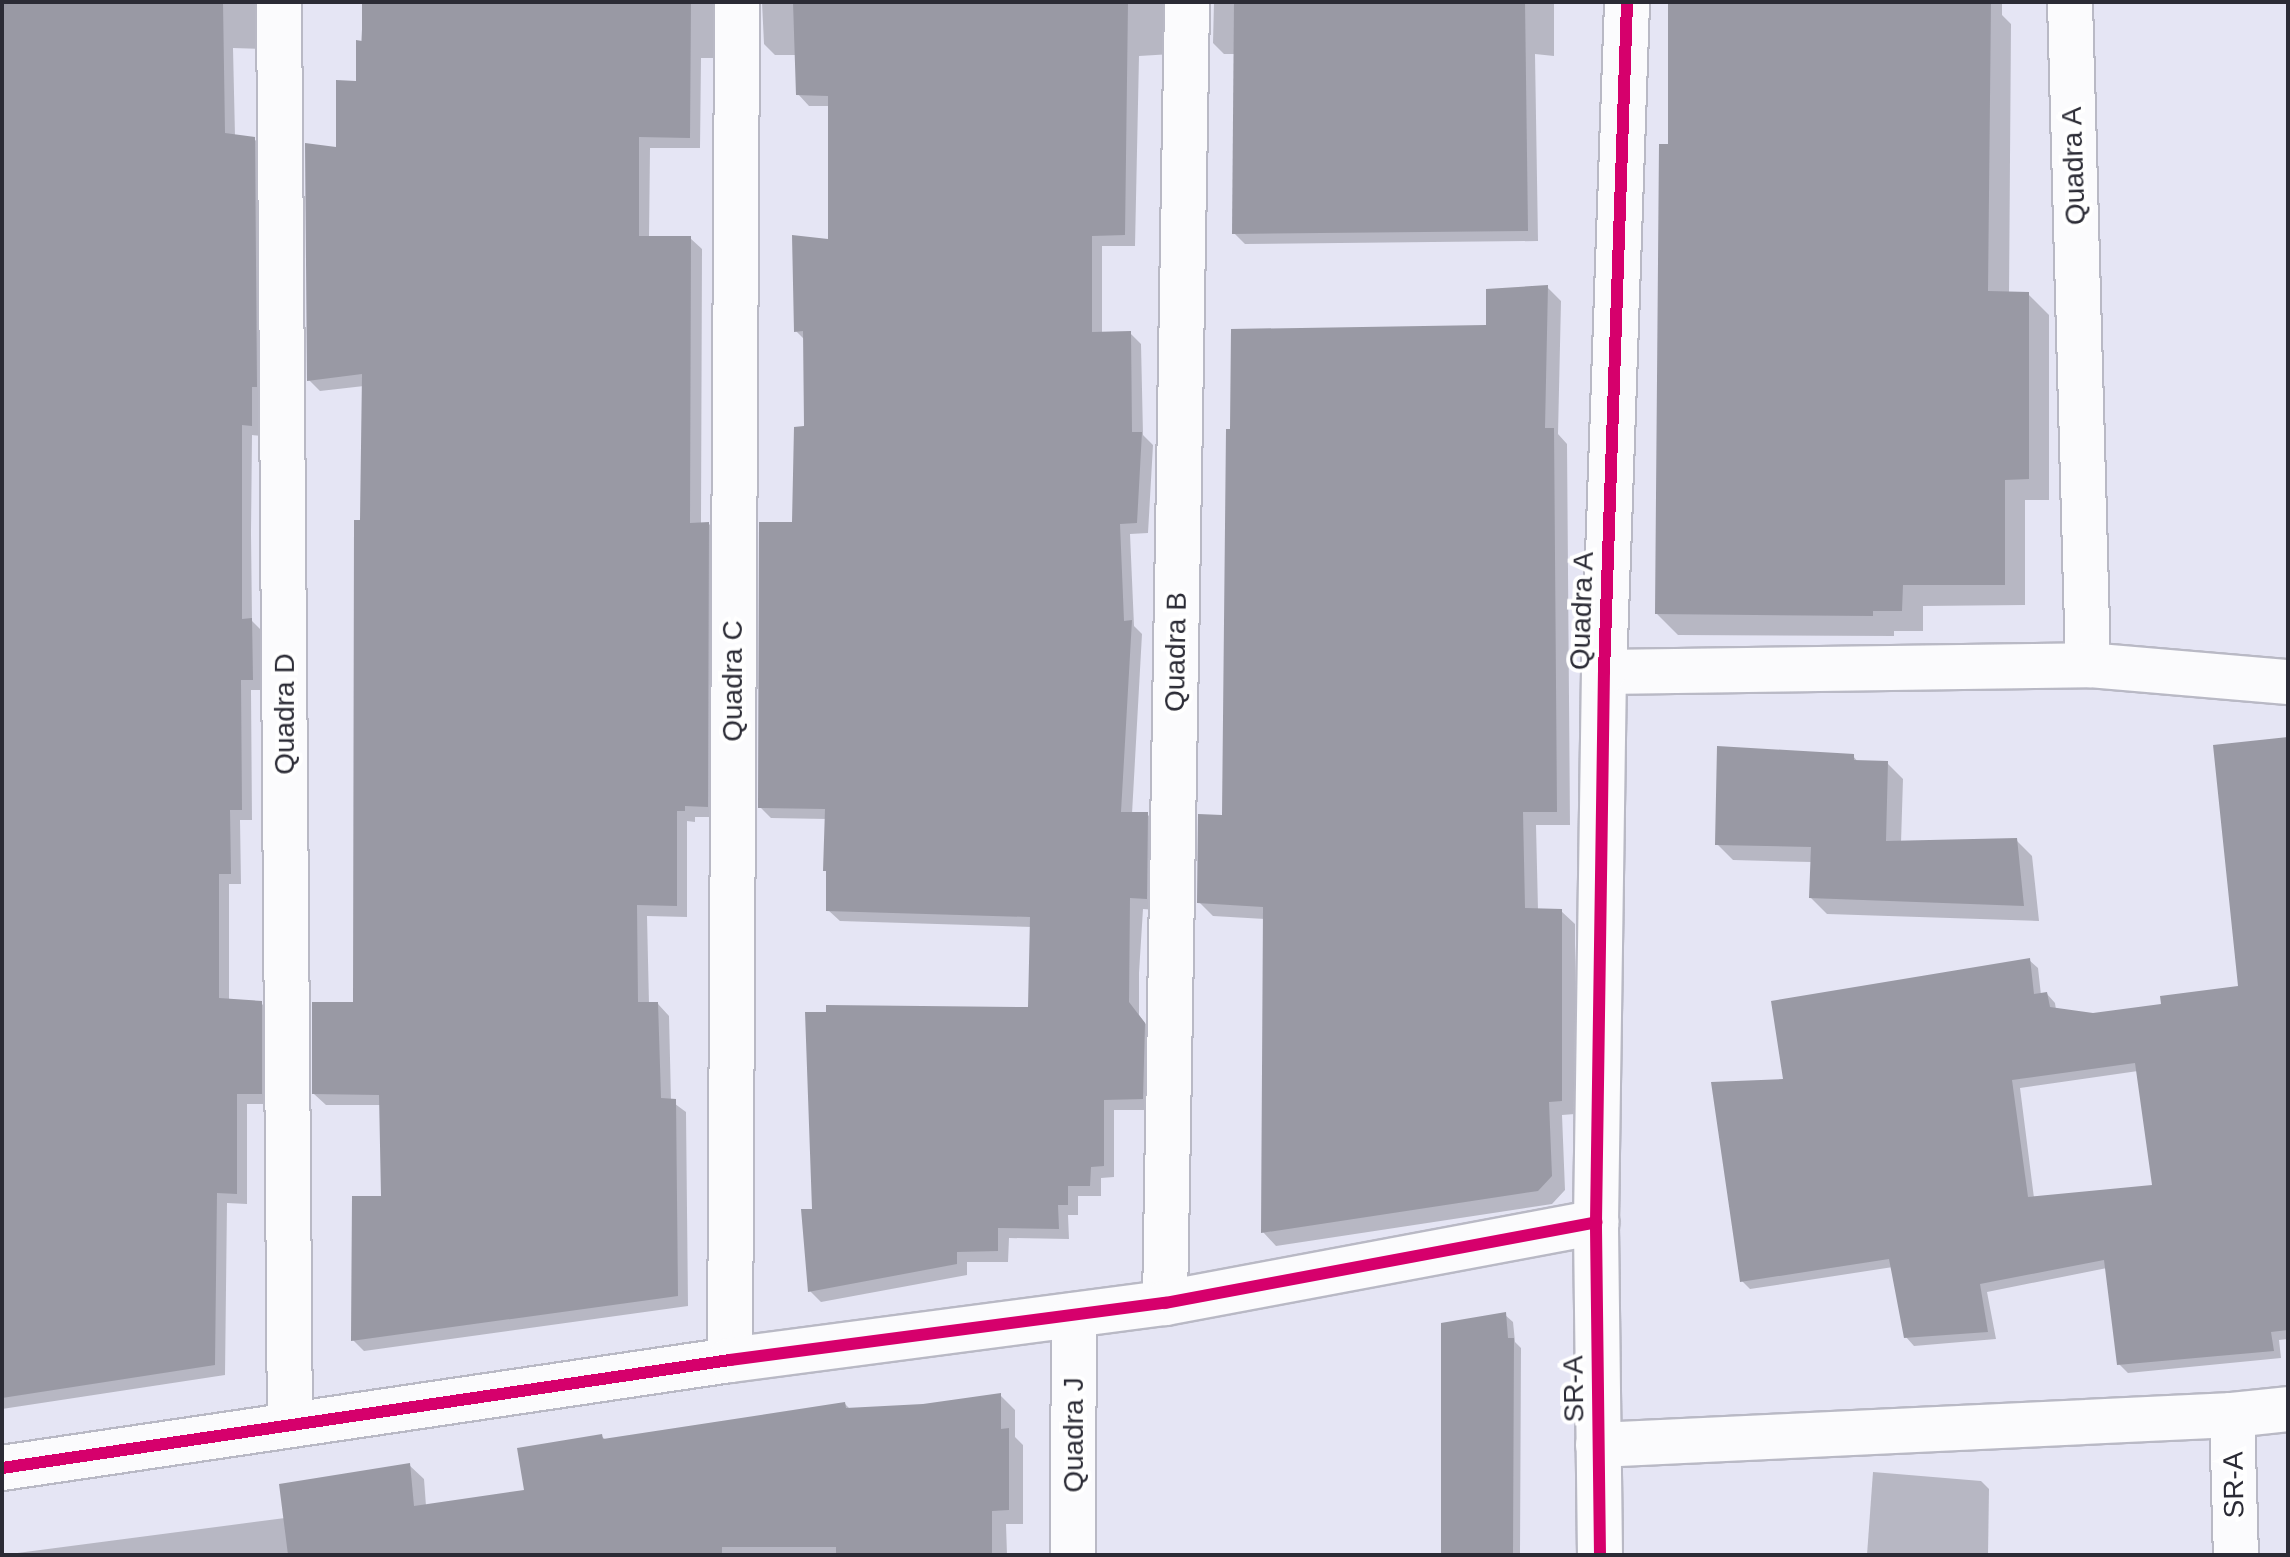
<!DOCTYPE html>
<style>
body{margin:0}
#map{position:relative;width:2290px;height:1557px;overflow:hidden;background:#e5e5f4;font-family:Arial,sans-serif}
div>[style]{position:absolute}
[style*='--x']{left:calc(var(--x)*1px);top:calc(var(--y)*1px);width:calc(var(--w)*1px);rotate:calc(var(--a)*1deg)}
.shadow>*{inset:0;background:#0003}
.building>*{inset:0;background:#9999a4}
.roads{filter:drop-shadow(2px 0 #b9b9c5) drop-shadow(-2px 0 #b9b9c5) drop-shadow(0 2px #b9b9c5) drop-shadow(0 -2px #b9b9c5)}
.minor>*{height:44px;margin:-22px;padding:0 22px;transform-origin:22px;border-radius:22px;background:#fbfbfd}
.cycleway>*{height:12px;margin:-6px;padding:0 6px;transform-origin:6px;border-radius:6px;background:#d6006c}
span{translate:-50% -50%;white-space:nowrap;text-align:center;line-height:1.15;-webkit-text-stroke:8px #fff;paint-order:stroke}
.street-label{font-size:28px;color:#2b2b35}
.frame{position:absolute;inset:0;border:4px solid #2b2b35;pointer-events:none}
</style>
<div id="map">
<div class="shadow">
<i style="clip-path:polygon(2px 2px,261px 2px,261px 49px,233px 48px,235px 136px,254px 139px,265px 149px,262px 436px,252px 435px,251px 533px,252px 621px,262px 631px,263px 690px,251px 690px,252px 820px,240px 820px,241px 884px,229px 884px,229px 1000px,261px 1003px,272px 1014px,272px 1104px,247px 1104px,247px 1204px,227px 1203px,225px 1375px,2px 1409px)"></i>
<i style="clip-path:polygon(364px 2px,725px 2px,722px 58px,701px 58px,700px 148px,650px 148px,649px 238px,690px 238px,702px 249px,701px 524px,709px 524px,720px 535px,718px 817px,695px 817px,695px 822px,687px 821px,687px 917px,647px 916px,649px 1004px,658px 1004px,669px 1016px,671px 1101px,686px 1112px,688px 1306px,364px 1351px,353px 1340px,383px 1198px,381px 1105px,326px 1105px,314px 1094px,355px 1004px,364px 386px,320px 391px,309px 380px,338px 149px,358px 83px)"></i>
<i style="clip-path:polygon(762px 2px,1176px 2px,1172px 54px,1139px 56px,1135px 246px,1102px 246px,1102px 334px,1130px 333px,1141px 344px,1143px 435px,1153px 445px,1148px 533px,1130px 534px,1134px 626px,1142px 634px,1132px 814px,1147px 814px,1159px 826px,1157px 910px,1143px 909px,1139px 973px,1139px 1015px,1155px 1036px,1154px 1110px,1114px 1110px,1114px 1177px,1101px 1178px,1101px 1196px,1078px 1196px,1078px 1215px,1068px 1215px,1069px 1239px,1009px 1238px,1008px 1262px,967px 1262px,967px 1275px,821px 1302px,810px 1291px,814px 1211px,1030px 1009px,1032px 927px,840px 921px,828px 910px,828px 874px,825px 870px,827px 819px,771px 818px,760px 807px,806px 428px,805px 340px,796px 331px,830px 241px,830px 106px,809px 106px,798px 94px,797px 55px,775px 55px,764px 44px)"></i>
<i style="clip-path:polygon(1214px 2px,1554px 2px,1554px 56px,1535px 54px,1538px 241px,1245px 244px,1234px 233px,1235px 54px,1224px 54px,1213px 43px)"></i>
<i style="clip-path:polygon(1681px 2px,2002px 2px,2002px 15px,2011px 24px,2009px 294px,2028px 294px,2049px 315px,2049px 500px,2025px 500px,2025px 605px,1923px 606px,1923px 631px,1894px 631px,1894px 636px,1678px 635px,1657px 614px,1670px 145px)"></i>
<i style="clip-path:polygon(1547px 287px,1561px 301px,1558px 434px,1567px 444px,1570px 825px,1536px 825px,1538px 910px,1561px 911px,1575px 924px,1575px 1114px,1562px 1115px,1565px 1190px,1552px 1204px,1276px 1246px,1263px 1232px,1265px 919px,1213px 916px,1199px 902px,1224px 817px,1488px 327px)"></i>
<i style="clip-path:polygon(evenodd,2288px 739px,2288px 1339px,2279px 1340px,2281px 1358px,2128px 1373px,2119px 1364px,2107px 1268px,1987px 1292px,1996px 1339px,1914px 1346px,1906px 1337px,1893px 1267px,1750px 1289px,1742px 1281px,1786px 1081px,2029px 960px,2038px 968px,2041px 995px,2047px 994px,2055px 1003px,2056px 1010px,2093px 1015px,2163px 1006px,2240px 988px,2288px 739px,2138px 1071px,2154px 1187px,2034px 1198px,2020px 1088px,2138px 1071px)"></i>
<i style="clip-path:polygon(1853px 756px,1858px 762px,1887px 763px,1903px 779px,1901px 843px,2016px 840px,2032px 856px,2039px 921px,1827px 914px,1811px 898px,1812px 862px,1733px 860px,1717px 844px)"></i>
<i style="clip-path:polygon(1505px 1315px,1513px 1322px,1515px 1342px,1521px 1348px,1520px 1555px,1443px 1555px)"></i>
<i style="clip-path:polygon(1000px 1395px,1015px 1410px,1015px 1437px,1023px 1445px,1023px 1524px,1006px 1524px,1007px 1555px,2px 1555px,285px 1518px,409px 1465px,424px 1479px,426px 1506px,526px 1491px,601px 1436px,606px 1440px,845px 1404px,850px 1409px,923px 1406px)"></i>
<i style="clip-path:polygon(1873px 1472px,1981px 1481px,1989px 1489px,1988px 1555px,1867px 1555px)"></i>
</div>
<div class="building">
<i style="clip-path:polygon(2px 2px,223px 2px,225px 133px,255px 137px,257px 387px,252px 387px,252px 426px,242px 425px,242px 619px,252px 618px,253px 680px,241px 680px,242px 810px,230px 810px,231px 874px,219px 874px,219px 998px,262px 1001px,262px 1094px,237px 1094px,237px 1194px,217px 1193px,215px 1365px,2px 1398px)"></i>
<i style="clip-path:polygon(362px 2px,691px 2px,690px 138px,639px 137px,639px 236px,691px 236px,690px 523px,709px 522px,708px 807px,685px 806px,685px 811px,677px 811px,677px 906px,637px 905px,638px 1002px,658px 1002px,661px 1098px,676px 1099px,678px 1296px,351px 1341px,352px 1196px,381px 1196px,379px 1095px,312px 1094px,312px 1002px,353px 1002px,354px 520px,360px 520px,362px 374px,307px 381px,305px 143px,336px 147px,336px 80px,356px 81px,356px 40px,362px 41px)"></i>
<i style="clip-path:polygon(793px 2px,1128px 2px,1125px 235px,1092px 236px,1092px 332px,1131px 331px,1132px 432px,1142px 432px,1137px 523px,1120px 524px,1124px 621px,1132px 620px,1121px 812px,1148px 812px,1147px 899px,1130px 898px,1129px 1002px,1145px 1023px,1143px 1099px,1104px 1100px,1104px 1166px,1091px 1167px,1090px 1186px,1068px 1186px,1068px 1205px,1058px 1205px,1059px 1229px,998px 1228px,998px 1251px,957px 1252px,957px 1264px,808px 1292px,801px 1209px,812px 1209px,805px 1012px,826px 1012px,826px 1005px,1028px 1007px,1030px 917px,826px 911px,826px 871px,823px 871px,825px 809px,758px 808px,759px 522px,792px 522px,794px 427px,804px 426px,803px 331px,794px 332px,792px 235px,828px 239px,828px 96px,796px 95px)"></i>
<i style="clip-path:polygon(1234px 2px,1525px 2px,1528px 231px,1232px 234px)"></i>
<i style="clip-path:polygon(1991px 2px,1988px 291px,2029px 292px,2029px 479px,2005px 480px,2005px 585px,1903px 585px,1902px 611px,1873px 611px,1873px 616px,1655px 614px,1659px 144px,1668px 144px,1668px 3px)"></i>
<i style="clip-path:polygon(1548px 285px,1545px 428px,1554px 428px,1557px 812px,1523px 812px,1525px 908px,1562px 909px,1562px 1101px,1549px 1102px,1552px 1176px,1538px 1191px,1261px 1233px,1263px 907px,1197px 903px,1198px 814px,1222px 815px,1226px 429px,1230px 429px,1231px 329px,1486px 325px,1486px 289px)"></i>
<i style="clip-path:polygon(evenodd,2288px 737px,2288px 1330px,2271px 1332px,2274px 1351px,2117px 1365px,2104px 1260px,1980px 1284px,1988px 1332px,1904px 1338px,1889px 1259px,1740px 1282px,1711px 1082px,1783px 1079px,1771px 1001px,2030px 958px,2034px 994px,2047px 992px,2050px 1007px,2093px 1013px,2161px 1004px,2160px 996px,2238px 986px,2213px 745px,2288px 737px,2135px 1063px,2152px 1185px,2028px 1197px,2012px 1080px,2135px 1063px)"></i>
<i style="clip-path:polygon(1717px 746px,1854px 754px,1854px 760px,1888px 761px,1886px 841px,2017px 838px,2024px 906px,1809px 898px,1811px 847px,1715px 845px)"></i>
<i style="clip-path:polygon(1506px 1312px,1508px 1338px,1514px 1338px,1513px 1555px,1441px 1555px,1441px 1323px)"></i>
<i style="clip-path:polygon(1001px 1393px,1001px 1429px,1009px 1428px,1009px 1510px,992px 1511px,992px 1555px,836px 1555px,836px 1547px,722px 1547px,722px 1555px,288px 1555px,279px 1484px,410px 1463px,414px 1506px,524px 1490px,517px 1448px,602px 1434px,603px 1439px,845px 1402px,846px 1408px,923px 1404px)"></i>
</div>
<div class="roads">
<div class="minor">
<i style="--x:279;--y:2;--w:1423;--a:89.56"></i>
<i style="--x:2070;--y:2;--w:663;--a:88.44"></i>
<i style="--x:1604;--y:672;--w:484;--a:-0.8"></i>
<i style="--x:2088;--y:665;--w:201;--a:4.9"></i>
<i style="--x:1165;--y:1303;--w:1301;--a:-89.03"></i>
<i style="--x:730;--y:1360;--w:1358;--a:-89.7"></i>
<i style="--x:2232;--y:1415;--w:140;--a:88.4"></i>
<i style="--x:1598;--y:1445;--w:635;--a:-2.71"></i>
<i style="--x:2232;--y:1415;--w:56;--a:-6.1"></i>
<i style="--x:2;--y:1468;--w:736;--a:-8.44"></i>
<i style="--x:730;--y:1360;--w:439;--a:-7.5"></i>
<i style="--x:1165;--y:1303;--w:439;--a:-10.6"></i>
<i style="--x:1073;--y:1555;--w:240;--a:-89.8"></i>
<i style="--x:1600;--y:1555;--w:333;--a:-90.7"></i>
<i style="--x:1596;--y:1222;--w:550;--a:-89.17"></i>
<i style="--x:1604;--y:672;--w:670;--a:-88.03"></i>
</div>
</div>
<div class="cycleway">
<i style="--x:2;--y:1468;--w:736;--a:-8.44"></i>
<i style="--x:730;--y:1360;--w:439;--a:-7.5"></i>
<i style="--x:1165;--y:1303;--w:439;--a:-10.6"></i>
<i style="--x:1600;--y:1555;--w:333;--a:-90.7"></i>
<i style="--x:1596;--y:1222;--w:550;--a:-89.17"></i>
<i style="--x:1604;--y:672;--w:670;--a:-88.03"></i>
</div>
<div class="street-label">
<span style="left:2074px;top:166px;rotate:-92deg">Quadra A</span>
<span style="left:1582px;top:611px;rotate:-88deg">Quadra A</span>
<span style="left:1176px;top:652px;rotate:-89deg">Quadra B</span>
<span style="left:733px;top:681px;rotate:-90deg">Quadra C</span>
<span style="left:285px;top:714px;rotate:-90deg">Quadra D</span>
<span style="left:1574px;top:1389px;rotate:-91deg">SR-A</span>
<span style="left:1074px;top:1435px;rotate:-90deg">Quadra J</span>
<span style="left:2234px;top:1485px;rotate:-91deg">SR-A</span>
</div>
<div class="frame"></div>
</div>
